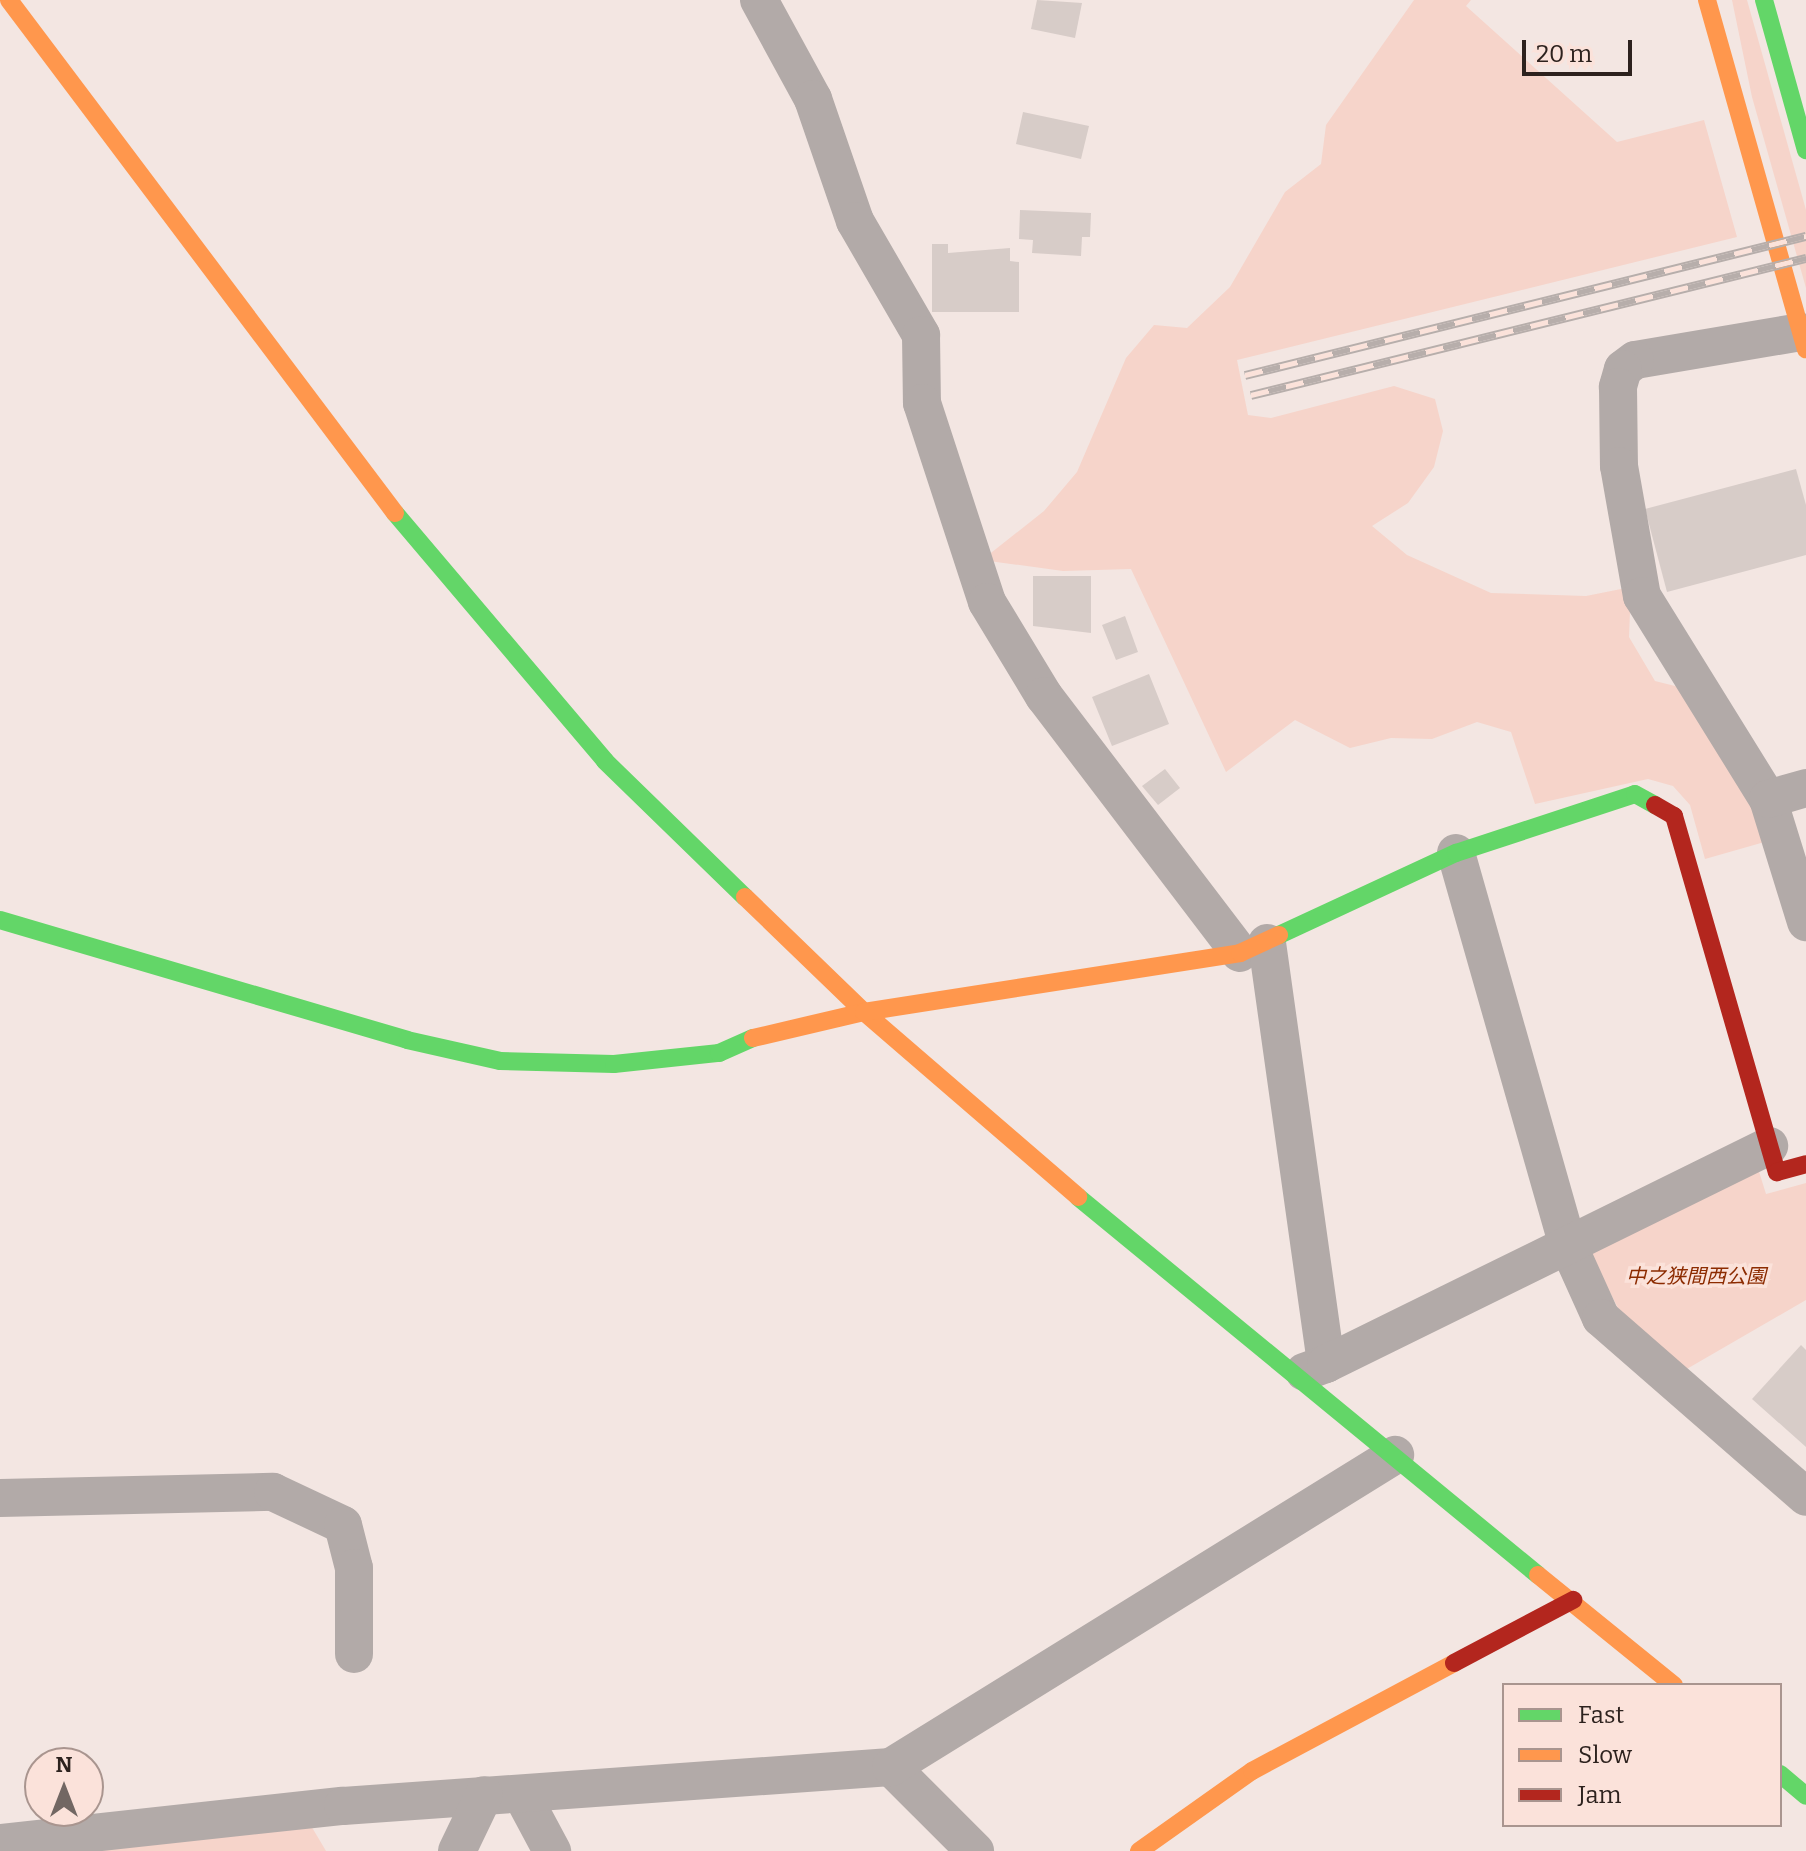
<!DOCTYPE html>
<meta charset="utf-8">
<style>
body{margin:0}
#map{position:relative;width:1806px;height:1851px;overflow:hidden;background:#f3e6e2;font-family:Bitter,"Noto Sans JP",serif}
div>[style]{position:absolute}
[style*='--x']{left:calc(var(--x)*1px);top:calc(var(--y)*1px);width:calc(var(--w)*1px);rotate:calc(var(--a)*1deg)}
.green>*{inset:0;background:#f6d4ca}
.building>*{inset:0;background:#d7ccc8}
.street>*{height:38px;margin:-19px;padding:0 19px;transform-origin:19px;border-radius:19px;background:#b2aaa8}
.fast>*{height:18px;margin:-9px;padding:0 9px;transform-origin:9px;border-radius:9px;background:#63d668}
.slow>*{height:18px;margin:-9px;padding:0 9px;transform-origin:9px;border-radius:9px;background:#ff974d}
.jam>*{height:18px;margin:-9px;padding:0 9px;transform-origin:9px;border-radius:9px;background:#b3261e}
.rail>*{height:9px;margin-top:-4.5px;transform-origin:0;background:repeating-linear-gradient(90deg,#fbe2da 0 18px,#b7aeab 0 36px);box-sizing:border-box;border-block:2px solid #b7aeab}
span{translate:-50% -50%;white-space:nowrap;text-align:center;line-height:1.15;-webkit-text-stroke:7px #fbe2da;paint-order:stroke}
.park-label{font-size:20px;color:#8c2b00;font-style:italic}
.legend{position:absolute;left:1502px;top:1683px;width:280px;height:144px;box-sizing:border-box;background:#fbe2da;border:2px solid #a9958f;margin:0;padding:10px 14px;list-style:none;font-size:24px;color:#2d221e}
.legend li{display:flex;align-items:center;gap:16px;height:40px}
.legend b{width:40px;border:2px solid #a9958f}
.north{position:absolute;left:24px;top:1747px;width:80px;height:80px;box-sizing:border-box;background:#fbe2da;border:2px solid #a9958f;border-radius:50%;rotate:0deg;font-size:22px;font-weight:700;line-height:32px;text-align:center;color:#2d221e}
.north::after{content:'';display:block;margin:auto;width:28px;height:36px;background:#726763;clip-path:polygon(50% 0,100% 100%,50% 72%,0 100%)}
.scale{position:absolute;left:1522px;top:40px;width:110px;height:36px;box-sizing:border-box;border:4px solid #2d221e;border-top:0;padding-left:10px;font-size:24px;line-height:28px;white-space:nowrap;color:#2d221e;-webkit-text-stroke:6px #fbe2da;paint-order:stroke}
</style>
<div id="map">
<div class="green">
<i style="clip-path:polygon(1414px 0,1471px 0,1466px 6px,1617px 142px,1704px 120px,1737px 237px,1237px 360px,1248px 415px,1271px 418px,1394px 386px,1435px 399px,1443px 431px,1434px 467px,1408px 503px,1372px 526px,1407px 555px,1491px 593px,1586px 596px,1631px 587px,1629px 637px,1655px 681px,1687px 689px,1725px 750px,1768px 841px,1705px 859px,1690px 805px,1673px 786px,1648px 779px,1535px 804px,1511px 732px,1477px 722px,1432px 739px,1391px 738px,1350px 748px,1295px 720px,1226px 772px,1131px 569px,1063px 571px,982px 560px,1044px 511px,1077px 472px,1126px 358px,1154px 325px,1187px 328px,1230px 287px,1285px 192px,1321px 164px,1326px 125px)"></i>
<i style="clip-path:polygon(1732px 0,1747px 0,1806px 210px,1806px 288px,1752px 97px)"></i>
<i style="clip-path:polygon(1756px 1162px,1766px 1194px,1806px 1183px,1806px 1300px,1685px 1370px,1618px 1308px,1585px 1244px)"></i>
<i style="clip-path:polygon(310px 1824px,326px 1851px,62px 1851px)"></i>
</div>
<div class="building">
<i style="clip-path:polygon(1037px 0,1082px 3px,1075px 38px,1031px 29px)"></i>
<i style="clip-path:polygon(1023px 112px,1089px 126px,1081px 159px,1016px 144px)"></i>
<i style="clip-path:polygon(1020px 210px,1091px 213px,1090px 237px,1082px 237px,1081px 256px,1032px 253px,1033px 240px,1019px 239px)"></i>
<i style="clip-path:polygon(932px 244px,948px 244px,948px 253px,1010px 248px,1010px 261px,1019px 262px,1019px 312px,932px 312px)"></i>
<i style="clip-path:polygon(1796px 469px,1806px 505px,1806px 555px,1667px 592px,1645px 509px)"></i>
<i style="clip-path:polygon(1033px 576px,1091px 576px,1091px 633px,1033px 626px)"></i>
<i style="clip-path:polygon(1125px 616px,1138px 652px,1116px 660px,1102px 625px)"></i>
<i style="clip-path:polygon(1149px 674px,1169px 724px,1112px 746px,1092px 697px)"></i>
<i style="clip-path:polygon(1165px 769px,1180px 788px,1158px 805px,1142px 786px)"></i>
<i style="clip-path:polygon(1801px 1345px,1806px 1350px,1806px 1447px,1752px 1399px)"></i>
</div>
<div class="street">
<i style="--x:759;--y:0;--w:113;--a:61.4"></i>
<i style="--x:813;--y:99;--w:129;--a:71"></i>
<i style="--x:855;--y:221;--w:132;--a:59.9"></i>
<i style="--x:921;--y:335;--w:68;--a:89.2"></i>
<i style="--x:922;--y:403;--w:209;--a:71.9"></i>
<i style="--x:987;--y:602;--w:110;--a:58.8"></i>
<i style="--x:1044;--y:696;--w:323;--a:52.7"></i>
<i style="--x:1801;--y:332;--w:168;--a:170.4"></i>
<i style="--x:1635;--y:360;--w:15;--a:143"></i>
<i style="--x:1623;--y:369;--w:19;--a:106"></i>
<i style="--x:1618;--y:387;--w:79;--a:89.3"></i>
<i style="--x:1619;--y:466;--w:132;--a:80"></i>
<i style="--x:1642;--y:596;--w:239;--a:58.2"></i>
<i style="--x:1768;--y:799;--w:129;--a:72.8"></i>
<i style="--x:1768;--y:799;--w:40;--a:-16"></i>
<i style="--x:1456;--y:853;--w:408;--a:74.1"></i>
<i style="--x:1568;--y:1245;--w:80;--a:65.7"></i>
<i style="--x:1601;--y:1318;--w:272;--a:41.1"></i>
<i style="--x:1267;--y:943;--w:425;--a:82"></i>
<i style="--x:1326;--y:1364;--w:23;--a:160"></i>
<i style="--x:1326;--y:1364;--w:494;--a:-26.2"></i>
<i style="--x:0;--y:1498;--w:273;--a:-1.3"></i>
<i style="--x:273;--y:1492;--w:77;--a:25.2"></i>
<i style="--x:343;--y:1525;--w:44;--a:75.7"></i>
<i style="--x:354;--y:1568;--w:86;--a:90"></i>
<i style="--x:891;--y:1767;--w:119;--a:45"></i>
<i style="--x:522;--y:1795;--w:64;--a:61.8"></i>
<i style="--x:0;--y:1843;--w:345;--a:-6.2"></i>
<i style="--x:343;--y:1806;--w:549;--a:-4.07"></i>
<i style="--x:891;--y:1767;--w:593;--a:-31.76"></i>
<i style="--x:457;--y:1851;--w:62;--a:-64.3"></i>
</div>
<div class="fast">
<i style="--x:1764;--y:0;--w:156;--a:74.4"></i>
<i style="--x:395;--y:513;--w:325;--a:49.7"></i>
<i style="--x:605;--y:761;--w:195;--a:44.2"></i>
<i style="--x:0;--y:920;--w:424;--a:16.4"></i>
<i style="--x:407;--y:1040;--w:95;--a:12.7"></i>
<i style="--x:500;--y:1061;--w:114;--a:1.5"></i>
<i style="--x:614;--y:1064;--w:106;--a:-6"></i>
<i style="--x:719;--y:1053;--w:37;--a:-24"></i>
<i style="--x:1279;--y:935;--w:195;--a:-24.9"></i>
<i style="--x:1456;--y:853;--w:188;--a:-18.2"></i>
<i style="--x:1635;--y:794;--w:23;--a:29"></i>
<i style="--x:1078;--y:1197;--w:595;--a:39.41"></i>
<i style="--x:1780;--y:1774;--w:34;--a:40"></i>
</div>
<div class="slow">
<i style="--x:9;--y:0;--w:642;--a:53.04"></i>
<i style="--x:1707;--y:0;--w:363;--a:74.2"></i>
<i style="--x:745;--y:897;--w:165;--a:44"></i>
<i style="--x:864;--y:1012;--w:283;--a:40.8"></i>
<i style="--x:753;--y:1038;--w:114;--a:-13.2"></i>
<i style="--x:864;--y:1012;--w:381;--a:-8.9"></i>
<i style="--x:1240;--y:953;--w:43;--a:-24.8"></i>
<i style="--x:1538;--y:1575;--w:175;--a:39"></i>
<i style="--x:1139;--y:1851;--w:138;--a:-35.3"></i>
<i style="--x:1252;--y:1771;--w:229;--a:-28.1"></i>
</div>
<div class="jam">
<i style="--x:1655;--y:805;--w:22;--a:30"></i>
<i style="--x:1674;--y:816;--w:371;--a:73.9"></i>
<i style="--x:1777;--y:1172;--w:30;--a:-15"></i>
<i style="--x:1454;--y:1663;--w:135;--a:-27.9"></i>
</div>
<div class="rail">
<i style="--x:1245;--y:375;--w:578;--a:-13.92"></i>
<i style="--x:1251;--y:395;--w:572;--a:-13.87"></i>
</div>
<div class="park-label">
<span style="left:1696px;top:1276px">中之狭間西公園</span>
</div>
<ul class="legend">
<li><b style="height:10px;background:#63d668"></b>Fast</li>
<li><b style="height:10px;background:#ff974d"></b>Slow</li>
<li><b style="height:10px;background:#b3261e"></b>Jam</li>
</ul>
<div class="north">N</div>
<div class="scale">20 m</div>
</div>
